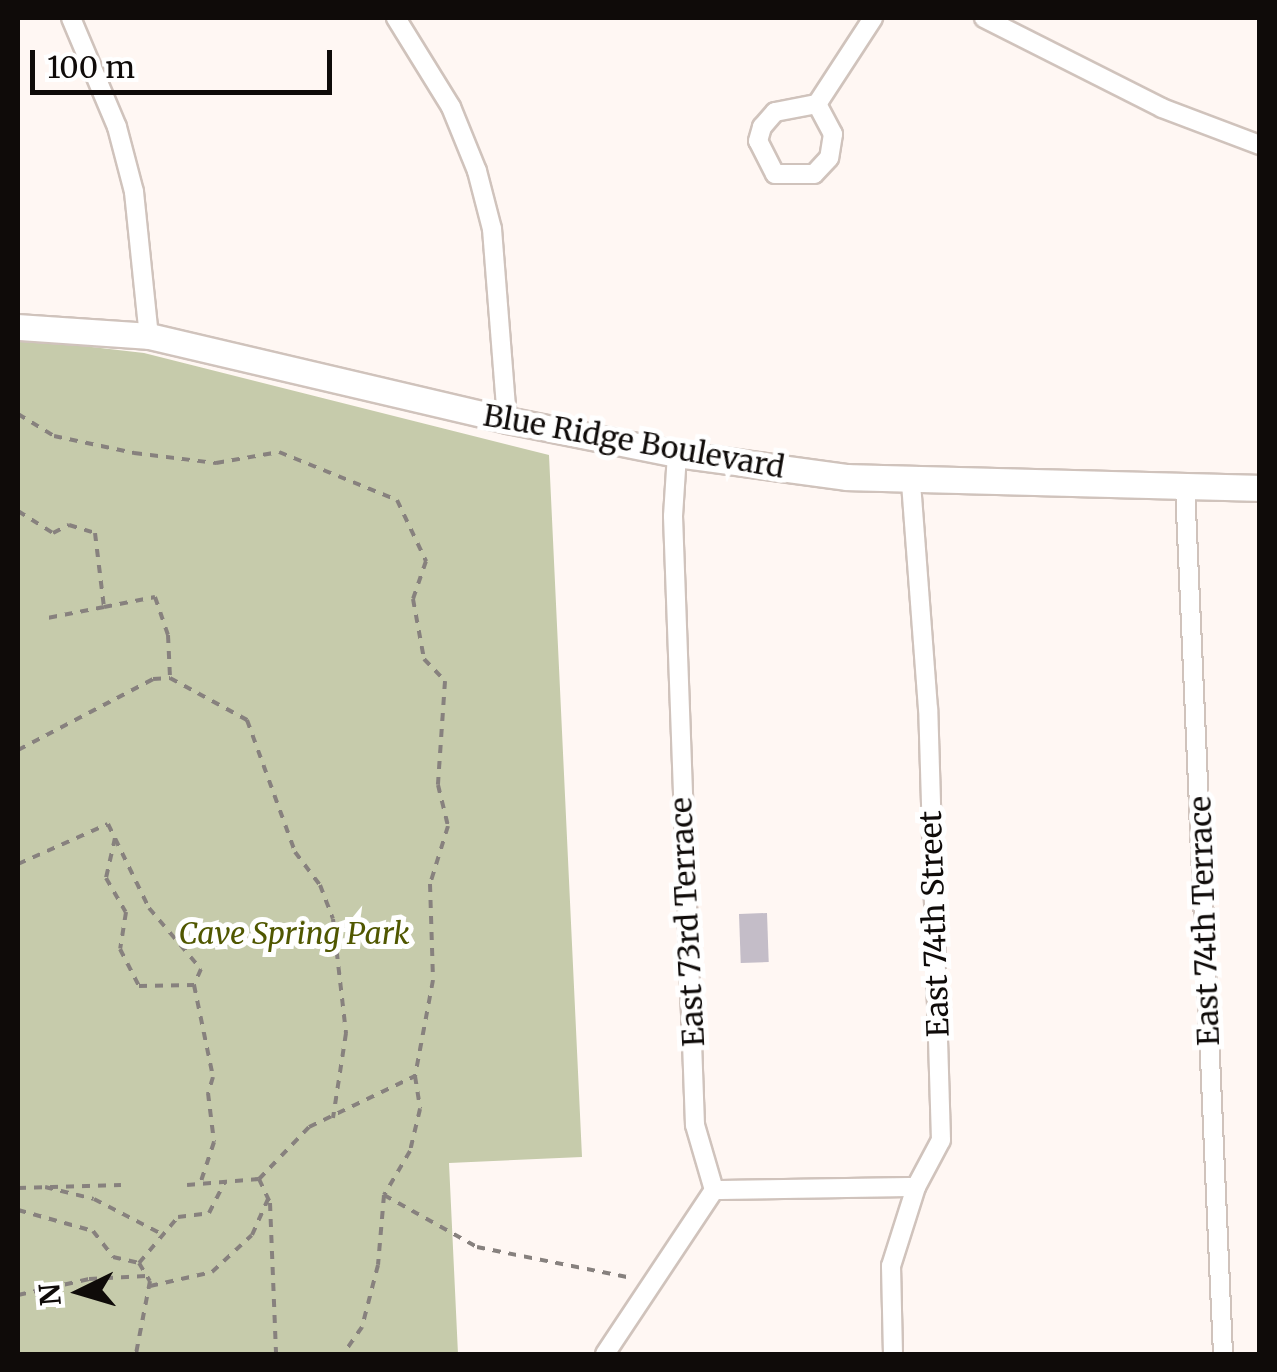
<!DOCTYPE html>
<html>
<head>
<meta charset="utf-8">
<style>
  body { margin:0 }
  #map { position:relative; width:1277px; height:1372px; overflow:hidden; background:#fff7f3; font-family:Merriweather,serif }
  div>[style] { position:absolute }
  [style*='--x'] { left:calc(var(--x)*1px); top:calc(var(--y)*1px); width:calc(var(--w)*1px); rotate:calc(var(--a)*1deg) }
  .green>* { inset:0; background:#c6cbab }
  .building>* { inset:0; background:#c4bdc8; transform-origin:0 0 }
  .path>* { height:4px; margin-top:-2px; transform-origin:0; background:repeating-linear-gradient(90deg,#87817e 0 8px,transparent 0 16px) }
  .roads { filter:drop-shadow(2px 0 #d0c3bc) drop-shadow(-2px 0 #d0c3bc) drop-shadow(0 2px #d0c3bc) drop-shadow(0 -2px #d0c3bc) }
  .minor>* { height:18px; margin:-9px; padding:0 9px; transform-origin:9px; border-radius:9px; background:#fff }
  .secondary>* { height:25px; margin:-12.5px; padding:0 12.5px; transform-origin:12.5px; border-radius:12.5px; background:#fff }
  span { translate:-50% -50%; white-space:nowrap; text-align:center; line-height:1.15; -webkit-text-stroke:10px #fff; paint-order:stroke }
  .street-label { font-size:30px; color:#0f0b09 }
  .park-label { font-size:30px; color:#505700; font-style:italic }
  .frame { position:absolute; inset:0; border:20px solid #0f0b09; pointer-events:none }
  .north { position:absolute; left:30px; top:1242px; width:100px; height:100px; -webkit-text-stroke:8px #fff; paint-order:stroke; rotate:265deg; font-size:28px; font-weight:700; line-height:40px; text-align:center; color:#0f0b09 }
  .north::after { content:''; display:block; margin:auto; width:35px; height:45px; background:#0f0b09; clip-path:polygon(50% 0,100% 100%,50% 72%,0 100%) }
  .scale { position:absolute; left:30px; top:50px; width:302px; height:45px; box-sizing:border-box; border:5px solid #0f0b09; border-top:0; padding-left:12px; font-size:30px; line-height:35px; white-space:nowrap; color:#0f0b09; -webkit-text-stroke:8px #fff; paint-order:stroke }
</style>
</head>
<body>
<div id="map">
  <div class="green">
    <div style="clip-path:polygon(31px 340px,144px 353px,549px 455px,582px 1157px,449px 1163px,458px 1354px,18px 1354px,18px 342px)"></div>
  </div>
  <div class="building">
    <div style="left:767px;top:913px;width:49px;height:28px;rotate:88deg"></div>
  </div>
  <div class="path">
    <div style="--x:18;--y:414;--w:42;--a:31.4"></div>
    <div style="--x:54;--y:436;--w:82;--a:12"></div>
    <div style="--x:134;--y:453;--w:83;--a:7"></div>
    <div style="--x:216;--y:463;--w:64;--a:-9.9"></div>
    <div style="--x:279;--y:452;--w:127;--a:22.1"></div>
    <div style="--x:397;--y:500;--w:68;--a:64.6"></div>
    <div style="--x:426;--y:561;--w:40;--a:108.9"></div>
    <div style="--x:413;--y:599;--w:61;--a:79.6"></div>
    <div style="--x:424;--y:659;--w:30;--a:46"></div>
    <div style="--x:445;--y:681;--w:104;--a:93.9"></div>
    <div style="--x:438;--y:785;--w:42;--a:76.3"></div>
    <div style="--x:448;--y:826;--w:61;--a:107.2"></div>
    <div style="--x:430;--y:884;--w:96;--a:88.2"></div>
    <div style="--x:433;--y:980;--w:98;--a:100.6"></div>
    <div style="--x:415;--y:1076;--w:33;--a:81"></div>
    <div style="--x:420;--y:1109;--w:43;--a:103.4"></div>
    <div style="--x:410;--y:1151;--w:51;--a:120.6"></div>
    <div style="--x:384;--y:1195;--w:70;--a:94.9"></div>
    <div style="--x:378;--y:1265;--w:64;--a:104.5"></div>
    <div style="--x:362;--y:1327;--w:33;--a:125"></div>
    <div style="--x:18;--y:511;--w:41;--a:32.2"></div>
    <div style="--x:53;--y:533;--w:18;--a:-27"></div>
    <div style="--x:69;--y:525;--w:27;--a:17"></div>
    <div style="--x:95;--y:533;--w:75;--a:83.1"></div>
    <div style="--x:104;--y:607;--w:63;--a:169"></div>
    <div style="--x:104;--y:607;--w:52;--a:-11.1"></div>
    <div style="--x:155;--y:597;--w:40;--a:71.1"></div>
    <div style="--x:168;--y:635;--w:42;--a:87.3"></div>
    <div style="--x:18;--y:750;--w:153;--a:-27.7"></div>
    <div style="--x:153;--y:679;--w:17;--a:-3"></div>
    <div style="--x:170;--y:678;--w:88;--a:28.6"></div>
    <div style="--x:247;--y:720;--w:140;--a:70"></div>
    <div style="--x:295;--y:852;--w:41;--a:52.9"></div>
    <div style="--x:320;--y:885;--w:36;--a:69"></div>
    <div style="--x:333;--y:919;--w:115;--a:83.5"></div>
    <div style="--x:346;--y:1033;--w:86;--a:98.7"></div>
    <div style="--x:115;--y:838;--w:41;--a:102.7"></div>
    <div style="--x:106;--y:878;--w:39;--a:60"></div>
    <div style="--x:126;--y:912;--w:37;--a:99"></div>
    <div style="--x:120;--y:949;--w:42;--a:62.8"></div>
    <div style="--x:139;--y:986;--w:55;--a:-1"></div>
    <div style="--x:18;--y:864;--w:98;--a:-24"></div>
    <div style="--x:108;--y:824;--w:93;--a:64"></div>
    <div style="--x:149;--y:908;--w:80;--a:49.6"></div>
    <div style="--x:201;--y:969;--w:17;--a:114"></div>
    <div style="--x:194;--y:985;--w:94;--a:78.3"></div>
    <div style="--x:213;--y:1077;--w:17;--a:107"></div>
    <div style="--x:208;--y:1093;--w:49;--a:83"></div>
    <div style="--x:214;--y:1142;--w:44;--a:108.4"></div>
    <div style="--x:259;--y:1179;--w:26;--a:65"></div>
    <div style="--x:270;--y:1203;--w:151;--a:87.7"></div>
    <div style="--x:187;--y:1185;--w:72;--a:-4.8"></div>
    <div style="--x:259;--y:1179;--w:72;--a:-46.1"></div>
    <div style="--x:309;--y:1127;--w:118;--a:-25.7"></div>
    <div style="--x:45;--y:1187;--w:50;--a:13.8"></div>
    <div style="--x:94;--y:1199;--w:74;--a:27.3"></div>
    <div style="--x:18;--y:1188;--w:103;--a:-1.7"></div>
    <div style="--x:384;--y:1195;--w:107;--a:29.2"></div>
    <div style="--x:477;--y:1247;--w:158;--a:11.3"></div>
    <div style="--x:18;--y:1210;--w:78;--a:15.6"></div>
    <div style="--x:93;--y:1231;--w:33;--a:52"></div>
    <div style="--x:113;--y:1257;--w:27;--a:13"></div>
    <div style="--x:139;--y:1263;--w:21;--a:59"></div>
    <div style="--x:150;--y:1281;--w:74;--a:100.9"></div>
    <div style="--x:139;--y:1263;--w:60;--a:-49.7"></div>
    <div style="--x:178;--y:1217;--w:31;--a:-7"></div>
    <div style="--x:209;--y:1213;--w:35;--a:-63"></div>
    <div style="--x:150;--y:1286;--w:64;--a:-12.7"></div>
    <div style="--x:212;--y:1272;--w:54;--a:-42.8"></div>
    <div style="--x:252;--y:1235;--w:39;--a:-66"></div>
    <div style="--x:18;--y:1295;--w:73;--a:-12.7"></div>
    <div style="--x:89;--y:1279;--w:57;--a:-3"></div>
  </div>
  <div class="roads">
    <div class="minor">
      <div style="--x:71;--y:18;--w:118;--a:67.1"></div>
      <div style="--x:117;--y:127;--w:67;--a:75.3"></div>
      <div style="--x:134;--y:192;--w:145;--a:84.1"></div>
      <div style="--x:396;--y:18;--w:105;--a:58.3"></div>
      <div style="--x:451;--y:107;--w:69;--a:67.9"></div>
      <div style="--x:477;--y:171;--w:60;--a:75.5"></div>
      <div style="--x:492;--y:229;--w:192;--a:85.5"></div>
      <div style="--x:984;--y:18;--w:199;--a:26.8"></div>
      <div style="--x:1162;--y:108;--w:105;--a:20.7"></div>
      <div style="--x:817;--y:104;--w:34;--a:62"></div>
      <div style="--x:833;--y:134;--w:24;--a:99"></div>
      <div style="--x:829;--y:158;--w:22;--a:133"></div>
      <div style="--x:814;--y:174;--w:39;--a:180"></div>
      <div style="--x:775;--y:174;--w:37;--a:-117"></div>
      <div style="--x:758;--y:141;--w:15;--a:-74"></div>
      <div style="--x:762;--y:127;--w:20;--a:-49"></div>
      <div style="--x:775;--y:112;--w:43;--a:-10.8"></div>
      <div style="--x:817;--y:104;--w:103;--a:-56.9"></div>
      <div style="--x:1185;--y:487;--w:868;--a:87.49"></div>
      <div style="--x:714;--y:1190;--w:202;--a:-0.9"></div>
      <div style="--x:605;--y:1354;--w:197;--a:-56.4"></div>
      <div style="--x:714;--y:1190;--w:68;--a:-106.3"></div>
      <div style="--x:695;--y:1125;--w:609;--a:-92.07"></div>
      <div style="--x:673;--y:516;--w:62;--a:-86.3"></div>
      <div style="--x:893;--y:1354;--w:88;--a:-91.3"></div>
      <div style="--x:891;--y:1266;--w:83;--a:-72.4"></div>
      <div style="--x:916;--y:1187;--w:53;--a:-62"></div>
      <div style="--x:941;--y:1140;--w:431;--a:-91.7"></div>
      <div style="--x:928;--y:709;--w:226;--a:-94.3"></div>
    </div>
    <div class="secondary">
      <div style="--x:18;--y:327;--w:131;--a:3.9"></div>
      <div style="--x:149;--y:336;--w:368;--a:13.2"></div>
      <div style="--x:507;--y:420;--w:173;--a:11.3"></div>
      <div style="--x:677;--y:454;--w:172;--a:7.7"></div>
      <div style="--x:847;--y:477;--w:413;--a:1.5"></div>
    </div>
  </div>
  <div class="street-label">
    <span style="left:634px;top:441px;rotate:10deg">Blue Ridge Boulevard</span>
    <span style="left:1204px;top:921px;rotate:-92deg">East 74th Terrace</span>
    <span style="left:687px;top:922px;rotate:-93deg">East 73rd Terrace</span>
    <span style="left:934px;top:924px;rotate:-92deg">East 74th Street</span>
  </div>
  <div class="park-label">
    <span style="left:294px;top:933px">Cave Spring Park</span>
  </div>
  <div class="frame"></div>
  <div class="north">N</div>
  <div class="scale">100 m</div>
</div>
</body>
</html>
